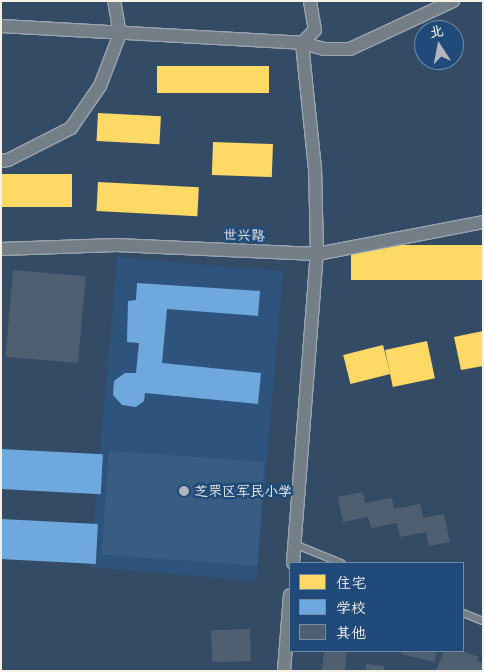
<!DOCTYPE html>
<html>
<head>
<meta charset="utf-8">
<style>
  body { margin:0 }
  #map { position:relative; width:484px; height:672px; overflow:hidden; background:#344b65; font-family:Mali,"LXGW WenKai TC",sans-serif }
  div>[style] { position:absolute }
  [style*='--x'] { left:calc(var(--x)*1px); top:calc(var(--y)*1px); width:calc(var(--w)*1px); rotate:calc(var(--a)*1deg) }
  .built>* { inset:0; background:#2e547d; transform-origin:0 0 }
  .green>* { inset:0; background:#395c83; transform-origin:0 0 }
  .homes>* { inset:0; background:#ffd966; transform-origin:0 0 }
  .schools>* { inset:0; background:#6fa8dc; transform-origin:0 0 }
  .building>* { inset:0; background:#4e5f72; transform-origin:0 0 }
  .roads { filter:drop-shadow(1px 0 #9ba5af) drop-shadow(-1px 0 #9ba5af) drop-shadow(0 1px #9ba5af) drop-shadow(0 -1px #9ba5af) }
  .service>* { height:6px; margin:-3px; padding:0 3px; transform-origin:3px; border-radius:3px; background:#737e87 }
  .minor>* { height:12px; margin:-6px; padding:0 6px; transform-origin:6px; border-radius:6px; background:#737e87 }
  .dots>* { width:14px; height:14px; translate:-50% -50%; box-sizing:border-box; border:2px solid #1f4a7a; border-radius:50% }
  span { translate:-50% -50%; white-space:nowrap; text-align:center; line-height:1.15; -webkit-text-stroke:5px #1f4a7a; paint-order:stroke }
  .street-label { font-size:14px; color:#f4f1e8 }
  .poi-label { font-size:14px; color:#f4f1e8 }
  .left { translate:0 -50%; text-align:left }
  .frame { position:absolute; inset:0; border:2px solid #f4f1e8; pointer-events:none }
  .legend { position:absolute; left:289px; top:562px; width:175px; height:90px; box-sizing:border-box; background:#1f4a7a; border:1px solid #748da6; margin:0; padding:6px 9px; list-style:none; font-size:15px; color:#f4f1e8 }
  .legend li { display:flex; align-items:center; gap:10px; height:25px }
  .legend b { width:25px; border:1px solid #748da6 }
  .north { position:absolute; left:414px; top:20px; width:50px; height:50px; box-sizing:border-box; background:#1f4a7a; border:1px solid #748da6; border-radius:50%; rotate:349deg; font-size:14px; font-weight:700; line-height:20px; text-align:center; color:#f4f1e8 }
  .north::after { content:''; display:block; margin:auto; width:18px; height:22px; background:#b1b7ba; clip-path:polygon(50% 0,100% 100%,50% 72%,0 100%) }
</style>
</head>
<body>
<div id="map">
  <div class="built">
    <div style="left:117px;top:257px;width:167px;height:311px;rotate:5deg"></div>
  </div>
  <div class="green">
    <div style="left:109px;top:451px;width:156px;height:104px;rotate:4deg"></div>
  </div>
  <div class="homes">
    <div style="left:269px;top:66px;width:27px;height:112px;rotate:90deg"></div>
    <div style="left:98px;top:113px;width:63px;height:28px;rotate:3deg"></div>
    <div style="left:213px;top:142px;width:60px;height:33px;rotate:2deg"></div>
    <div style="left:72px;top:174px;width:33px;height:71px;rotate:90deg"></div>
    <div style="left:98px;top:182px;width:101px;height:29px;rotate:3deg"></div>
    <div style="left:483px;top:245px;width:35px;height:132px;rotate:90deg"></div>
    <div style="clip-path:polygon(483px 331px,483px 366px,461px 370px,454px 337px)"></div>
    <div style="left:427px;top:341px;width:38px;height:43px;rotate:78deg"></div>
    <div style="left:383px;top:345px;width:30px;height:41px;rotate:76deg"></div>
  </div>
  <div class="schools">
    <div style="clip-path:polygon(137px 283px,260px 291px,258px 316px,167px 309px,162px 363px,261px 373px,258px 404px,145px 393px,144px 401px,136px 407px,122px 405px,113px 395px,114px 381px,125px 373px,136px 373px,139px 343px,127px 342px,128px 301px,136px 300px)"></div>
    <div style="left:1px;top:449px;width:102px;height:40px;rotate:3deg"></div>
    <div style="left:1px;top:519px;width:97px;height:40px;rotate:3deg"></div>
  </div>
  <div class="building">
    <div style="left:13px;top:270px;width:73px;height:87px;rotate:5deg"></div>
    <div style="clip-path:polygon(363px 492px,365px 503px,392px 498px,394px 509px,420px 504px,423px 518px,444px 514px,450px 542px,429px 546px,426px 532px,400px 537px,397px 523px,371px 528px,368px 517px,343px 522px,338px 497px)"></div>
    <div style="left:250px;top:629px;width:32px;height:39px;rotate:88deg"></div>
    <div style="clip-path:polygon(324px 651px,347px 651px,345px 671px,322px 671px)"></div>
    <div style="clip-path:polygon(402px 651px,437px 651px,434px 662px,401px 654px)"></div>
    <div style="clip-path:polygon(444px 651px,462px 651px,479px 657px,477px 661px,483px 663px,483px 671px,436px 671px)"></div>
    <div style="clip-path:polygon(366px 664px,384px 666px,384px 671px,366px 671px)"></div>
  </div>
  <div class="roads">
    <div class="service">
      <div style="--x:294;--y:544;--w:51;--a:22"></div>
      <div style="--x:463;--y:613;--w:22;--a:22"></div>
    </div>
    <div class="minor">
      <div style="--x:1;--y:26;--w:301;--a:3.2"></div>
      <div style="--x:302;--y:43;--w:23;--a:15"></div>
      <div style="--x:324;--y:49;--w:26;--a:0"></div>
      <div style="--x:350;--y:49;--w:114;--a:-25"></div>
      <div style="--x:1;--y:161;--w:7;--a:-8"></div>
      <div style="--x:8;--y:160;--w:71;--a:-26.9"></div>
      <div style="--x:71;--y:128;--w:51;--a:-55.4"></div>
      <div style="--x:100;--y:86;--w:56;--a:-69"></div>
      <div style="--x:120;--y:34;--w:34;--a:-100"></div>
      <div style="--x:1;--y:249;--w:115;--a:-2"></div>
      <div style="--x:116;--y:245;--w:201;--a:2.6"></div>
      <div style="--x:317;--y:254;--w:169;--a:-10.9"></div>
      <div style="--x:293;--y:563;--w:310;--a:-85.6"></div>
      <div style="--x:317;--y:254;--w:85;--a:-91.3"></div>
      <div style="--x:315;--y:169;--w:127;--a:-95.9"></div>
      <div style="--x:302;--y:43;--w:18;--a:-45"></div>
      <div style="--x:315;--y:30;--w:29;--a:-100"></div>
      <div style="--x:284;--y:671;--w:76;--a:-85.5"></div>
    </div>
  </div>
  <div class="dots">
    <div style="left:184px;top:491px;background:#b1b7ba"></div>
  </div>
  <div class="street-label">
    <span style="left:244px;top:235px;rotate:2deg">世兴路</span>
  </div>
  <div class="poi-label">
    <span class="left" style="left:194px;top:491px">芝罘区军民小学</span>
  </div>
  <div class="frame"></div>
  <ul class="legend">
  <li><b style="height:14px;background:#ffd966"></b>住宅</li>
  <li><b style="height:14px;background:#6fa8dc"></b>学校</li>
  <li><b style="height:14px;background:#4e5f72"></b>其他</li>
  </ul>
  <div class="north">北</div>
</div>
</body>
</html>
